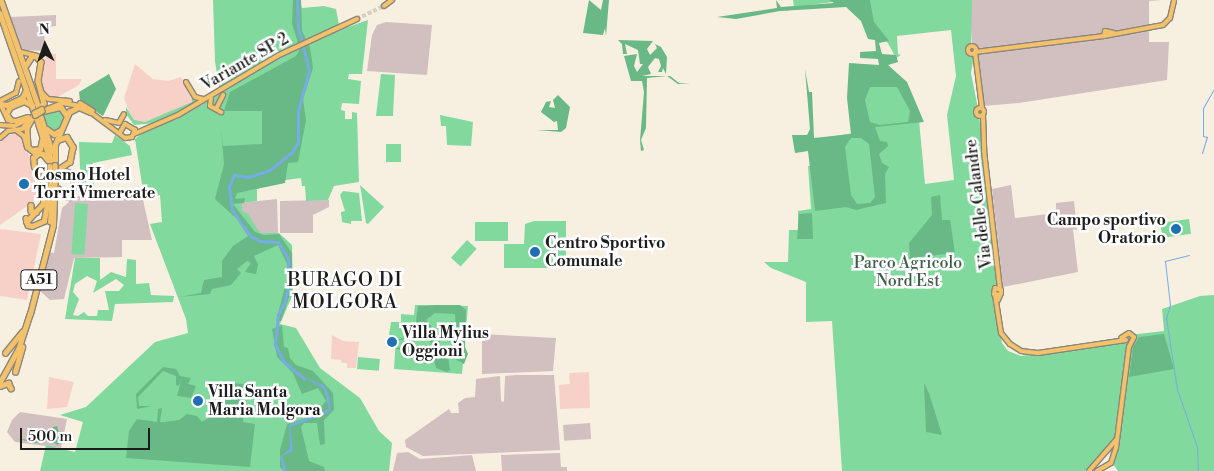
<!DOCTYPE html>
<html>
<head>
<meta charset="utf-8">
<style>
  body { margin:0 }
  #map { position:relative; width:1214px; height:471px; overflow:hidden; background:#f7efe0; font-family:"Libre Bodoni",serif }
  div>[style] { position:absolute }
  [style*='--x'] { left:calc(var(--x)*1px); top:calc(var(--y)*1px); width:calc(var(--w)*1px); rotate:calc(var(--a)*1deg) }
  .built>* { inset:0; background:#f7d1c8 }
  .industrial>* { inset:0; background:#d2bfc0; transform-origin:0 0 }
  .green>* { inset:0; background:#81d99e; transform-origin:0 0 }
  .forest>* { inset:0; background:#68b985 }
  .water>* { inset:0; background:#78ace5 }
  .stream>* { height:1px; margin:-0.5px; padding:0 0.5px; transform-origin:0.5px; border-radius:0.5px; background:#78ace5 }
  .river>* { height:3px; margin:-1.5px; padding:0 1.5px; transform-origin:1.5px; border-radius:1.5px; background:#78ace5 }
  .major-tunnel>* { height:4px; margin-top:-2px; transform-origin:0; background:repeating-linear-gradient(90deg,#d6cfc3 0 4px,transparent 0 6px) }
  .highway-tunnel>* { height:4.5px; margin-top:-2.25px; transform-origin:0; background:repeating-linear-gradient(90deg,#d6cfc3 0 4.5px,transparent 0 6.5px) }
  .roads { filter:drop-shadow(1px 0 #8a867e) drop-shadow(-1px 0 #8a867e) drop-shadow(0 1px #8a867e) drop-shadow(0 -1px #8a867e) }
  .major>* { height:4px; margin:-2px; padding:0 2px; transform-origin:2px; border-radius:2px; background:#f3c26a }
  .major>.ring { margin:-2px; padding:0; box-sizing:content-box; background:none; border:4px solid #f3c26a; border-radius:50% }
  .highway>* { height:4.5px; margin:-2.25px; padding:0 2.25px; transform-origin:2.25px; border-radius:2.25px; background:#f3c26a }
  .bridges { filter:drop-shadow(1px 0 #8a867e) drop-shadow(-1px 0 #8a867e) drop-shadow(0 1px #8a867e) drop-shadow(0 -1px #8a867e) }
  .major-bridge>* { height:4px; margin:-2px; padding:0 2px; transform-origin:2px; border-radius:2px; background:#f3c26a }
  .highway-bridge>* { height:4.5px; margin:-2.25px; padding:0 2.25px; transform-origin:2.25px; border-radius:2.25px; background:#f3c26a }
  .dots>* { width:14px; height:14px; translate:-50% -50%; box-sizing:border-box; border:2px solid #fff; border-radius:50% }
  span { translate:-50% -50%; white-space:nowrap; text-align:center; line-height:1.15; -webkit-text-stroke:5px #fff; paint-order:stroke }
  .shield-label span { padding:1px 4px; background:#fff; border:1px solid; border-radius:4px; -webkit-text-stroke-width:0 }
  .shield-label { font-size:15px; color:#1c1c1c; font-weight:700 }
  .street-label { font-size:16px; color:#1c1c1c }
  .poi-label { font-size:16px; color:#1c1c1c; font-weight:700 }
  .left { translate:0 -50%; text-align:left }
  .right { translate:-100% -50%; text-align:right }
  .park-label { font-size:16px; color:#3f5e4a }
  .quarter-label { font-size:19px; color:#1c1c1c; letter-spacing:1px }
  .north { position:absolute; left:20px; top:20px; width:50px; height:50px; -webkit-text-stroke:4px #fff; paint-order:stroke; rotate:357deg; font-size:14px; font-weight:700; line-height:20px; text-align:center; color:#1c1c1c }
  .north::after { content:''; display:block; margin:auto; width:18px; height:22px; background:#1c1c1c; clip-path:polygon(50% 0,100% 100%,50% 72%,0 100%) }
  .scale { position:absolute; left:20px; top:428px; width:130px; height:22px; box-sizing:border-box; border:2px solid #1c1c1c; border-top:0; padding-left:6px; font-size:15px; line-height:18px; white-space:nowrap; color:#1c1c1c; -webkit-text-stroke:4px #fff; paint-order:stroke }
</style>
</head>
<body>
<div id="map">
  <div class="built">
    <div style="clip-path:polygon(46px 52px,56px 54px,56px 79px,82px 79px,79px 85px,58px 97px,46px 96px,40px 83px)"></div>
    <div style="clip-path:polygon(135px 64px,153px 79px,168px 81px,181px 77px,193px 102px,151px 121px,139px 123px,132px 120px,124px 98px)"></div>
    <div style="clip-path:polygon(15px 132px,21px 134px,30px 158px,37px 194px,33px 202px,0 225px,0 139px)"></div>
    <div style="clip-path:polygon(0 229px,41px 234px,27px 300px,0 296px)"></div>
    <div style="clip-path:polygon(332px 335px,343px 341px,359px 342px,356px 368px,347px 368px,347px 363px,342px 363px,341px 360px,331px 359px)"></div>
    <div style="clip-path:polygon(589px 372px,590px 408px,560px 409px,559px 385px,570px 384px,569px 373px)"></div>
    <div style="clip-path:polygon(49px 377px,74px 382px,67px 407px,47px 409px)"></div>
  </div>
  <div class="industrial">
    <div style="clip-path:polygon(969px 0,1162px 0,1149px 1px,1149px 42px,1169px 42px,1167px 80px,1019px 103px,984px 106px,972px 44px)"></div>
    <div style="clip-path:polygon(56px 15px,56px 26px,44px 27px,45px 51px,22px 50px,10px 17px)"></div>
    <div style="clip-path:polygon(386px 22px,432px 25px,427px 75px,367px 71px,372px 35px,377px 25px)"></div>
    <div style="clip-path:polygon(1011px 185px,1015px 218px,1056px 213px,1056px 203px,1074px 201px,1077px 230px,1073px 229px,1078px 272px,1003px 287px,992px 189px)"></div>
    <div style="clip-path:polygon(141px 191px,152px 240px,122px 240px,122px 257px,74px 258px,64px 299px,50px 300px,40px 291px,48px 252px,54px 253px,62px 208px,76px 196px,112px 196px)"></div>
    <div style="clip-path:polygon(277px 199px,278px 235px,264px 235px,255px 232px,232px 204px)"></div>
    <div style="clip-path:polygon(329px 200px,329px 207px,313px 215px,313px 233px,280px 233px,280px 201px)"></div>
    <div style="clip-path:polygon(482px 334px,556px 338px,553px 371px,482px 374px)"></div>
    <div style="clip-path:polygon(516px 375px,554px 375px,560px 450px,423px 456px,406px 447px,405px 440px,449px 409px,451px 413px,459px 413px,458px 403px,465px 398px,475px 397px,476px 379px,500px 376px,501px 401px,504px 402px,505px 376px)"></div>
    <div style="clip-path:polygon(20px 412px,67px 419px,61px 448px,15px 442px,7px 432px,12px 420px)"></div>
    <div style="left:590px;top:423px;width:16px;height:27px;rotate:86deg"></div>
    <div style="clip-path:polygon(408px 452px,420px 459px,472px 455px,476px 471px,393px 471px,397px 453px)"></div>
    <div style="clip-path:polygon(560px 453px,561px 467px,567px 467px,567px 471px,502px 471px,501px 455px)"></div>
  </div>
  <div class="green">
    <div style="clip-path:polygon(213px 0,300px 0,302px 8px,324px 6px,336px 9px,340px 30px,368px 20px,362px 74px,349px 74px,348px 79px,361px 81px,359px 104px,342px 103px,341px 110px,345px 111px,345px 119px,352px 119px,352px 112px,357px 113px,359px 182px,334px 186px,328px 200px,306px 201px,305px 186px,302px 186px,301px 178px,278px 181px,257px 189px,257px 201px,242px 203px,242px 211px,248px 214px,260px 233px,279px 233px,292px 245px,293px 294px,280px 324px,296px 328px,320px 368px,360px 398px,379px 431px,392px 443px,389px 471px,40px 471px,46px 445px,75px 452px,83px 422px,60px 415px,86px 407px,155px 342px,188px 333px,186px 319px,150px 224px,162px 222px,160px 195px,144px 197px,135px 139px,146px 130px,177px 119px,220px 94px,215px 61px)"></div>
    <div style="clip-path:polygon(793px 0,972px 0,971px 47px,975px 50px,971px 73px,978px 109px,983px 111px,979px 115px,1000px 292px,997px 314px,1002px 343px,1008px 351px,1021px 356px,1084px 346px,1127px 338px,1129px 335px,1164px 331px,1162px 309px,1200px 296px,1214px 295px,1214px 471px,1118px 471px,1113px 464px,1118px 444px,1113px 455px,1110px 452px,1115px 443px,1087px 471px,842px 471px,832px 321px,806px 322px,806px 282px,771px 268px,764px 262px,788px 262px,789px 230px,798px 230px,798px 211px,811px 209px,808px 166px,831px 165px,828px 137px,854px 133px,868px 85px,899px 86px,919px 120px,925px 184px,954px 180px,947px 115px,956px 76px,951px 30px,897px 36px,898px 54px,901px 55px,896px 58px,884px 36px,841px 1px,794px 7px)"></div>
    <div style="clip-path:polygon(381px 74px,395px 75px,393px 116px,376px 116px)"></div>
    <div style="clip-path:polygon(191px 93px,200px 100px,156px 123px,134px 125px,126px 114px,126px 107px,134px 120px,145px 122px,192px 102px)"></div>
    <div style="clip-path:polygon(52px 109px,64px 109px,64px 126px,55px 133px,48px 127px,43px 114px)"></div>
    <div style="clip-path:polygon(440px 115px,473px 122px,471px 146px,447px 145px,446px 126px,441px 126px)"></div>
    <div style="clip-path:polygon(115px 135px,130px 146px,132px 155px,93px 163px,91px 168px,96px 194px,81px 193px,79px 142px,112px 143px)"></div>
    <div style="left:386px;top:144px;width:15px;height:18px"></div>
    <div style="clip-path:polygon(360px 185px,384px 207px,368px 224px,366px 223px)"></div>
    <div style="clip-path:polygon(343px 191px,359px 193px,362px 221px,351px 221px,351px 224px,342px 222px,341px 212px,345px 211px,340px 195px)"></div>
    <div style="left:75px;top:203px;width:13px;height:51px;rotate:4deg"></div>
    <div style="left:1189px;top:219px;width:15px;height:29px;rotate:82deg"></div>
    <div style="clip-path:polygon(534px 221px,566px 221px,566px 268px,504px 268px,504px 244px,524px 244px,525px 224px)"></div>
    <div style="left:475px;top:222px;width:33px;height:19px"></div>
    <div style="left:467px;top:240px;width:13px;height:24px;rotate:42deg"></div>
    <div style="clip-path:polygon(evenodd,75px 258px,100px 258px,100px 280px,111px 272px,126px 277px,127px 259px,136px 260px,136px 284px,149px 283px,151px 295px,174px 296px,173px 302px,115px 304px,112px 321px,65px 319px,75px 258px,87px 276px,97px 281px,93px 293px,116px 279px,124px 285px,119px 291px,105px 291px,109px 310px,98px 310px,97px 316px,88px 316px,84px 312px,78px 316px,73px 315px,79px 299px,73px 292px,75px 284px,87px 276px)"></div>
    <div style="clip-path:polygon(415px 305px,468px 306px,462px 374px,394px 369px,396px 337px,389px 335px,391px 322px,401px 322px,401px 314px,414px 315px)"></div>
    <div style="left:358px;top:357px;width:22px;height:12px;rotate:5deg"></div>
  </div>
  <div class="forest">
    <div style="clip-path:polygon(293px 0,301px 0,302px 31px,310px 47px,313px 68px,303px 99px,306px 120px,298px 162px,288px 163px,285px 183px,237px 193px,235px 199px,245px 198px,244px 203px,233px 204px,255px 232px,264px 235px,279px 234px,292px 253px,292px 289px,281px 321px,276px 321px,287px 279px,287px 264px,278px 245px,254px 256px,258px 264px,256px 274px,245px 272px,251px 263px,247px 261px,237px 269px,241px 273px,231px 285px,212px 289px,210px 294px,179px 297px,201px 293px,204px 280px,222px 277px,222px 261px,233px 246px,248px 236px,237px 219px,215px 199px,224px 164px,221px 128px,223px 146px,262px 144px,262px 111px,224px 111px,230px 92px,296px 56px,300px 49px,292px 24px)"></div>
    <div style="clip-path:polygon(589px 0,601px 10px,603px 0,609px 0,606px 36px,605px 28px,603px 35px,583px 33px)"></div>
    <div style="clip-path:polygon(evenodd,776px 0,781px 7px,834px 3px,829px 0,870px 0,874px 22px,889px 41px,879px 43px,882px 54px,896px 55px,898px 62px,888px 65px,907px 82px,924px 122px,875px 127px,880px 141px,887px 142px,888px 146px,879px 154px,882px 163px,889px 167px,885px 174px,886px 203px,856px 210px,846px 207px,815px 211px,808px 151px,795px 153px,792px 135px,807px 135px,810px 129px,805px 69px,809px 92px,812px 92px,814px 138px,851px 134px,847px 98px,849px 63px,879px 65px,878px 59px,860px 58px,860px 52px,876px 51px,875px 40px,868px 39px,861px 21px,846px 7px,780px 11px,736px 19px,717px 17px,777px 8px,776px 0,870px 87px,897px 87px,910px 111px,908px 122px,879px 125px,870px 122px,865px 100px,870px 87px,776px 0,851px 138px,861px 138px,869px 144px,875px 197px,870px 203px,857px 204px,851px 195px,845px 147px,851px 138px)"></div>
    <div style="clip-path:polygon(618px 40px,653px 41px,647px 49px,650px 55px,657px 48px,655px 44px,661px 47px,667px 57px,666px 74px,663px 68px,662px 72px,658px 72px,661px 66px,659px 59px,655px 58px,648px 67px,651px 74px,642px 76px,670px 76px,679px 83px,690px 83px,678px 84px,667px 76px,647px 78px,646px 128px,641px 140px,644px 150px,641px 151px,640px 140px,644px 92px,642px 81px,631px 81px,624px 56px,637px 54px,634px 66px,637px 72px,643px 64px,640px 64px,638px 50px,625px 44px,627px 54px,623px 54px,622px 44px)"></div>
    <div style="clip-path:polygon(109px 74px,116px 89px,103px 116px,80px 101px,79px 92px)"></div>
    <div style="clip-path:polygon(558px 95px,570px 107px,566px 128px,561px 132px,537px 130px,558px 130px,557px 121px,554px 122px,541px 112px,546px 102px,551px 101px,549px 107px,555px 108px,553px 100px)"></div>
    <div style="clip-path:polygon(940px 195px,942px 220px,950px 220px,955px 253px,919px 257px,918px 261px,910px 261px,909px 243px,932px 215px,931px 197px)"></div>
    <div style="clip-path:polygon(812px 213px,813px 239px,797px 239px,799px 214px)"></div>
    <div style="clip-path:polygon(436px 305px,460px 305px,466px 310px,465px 347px,468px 354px,464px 364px,453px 358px,460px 345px,456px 335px,455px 314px,435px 313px,426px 320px,435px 331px,443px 333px,436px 353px,448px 357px,450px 370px,447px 372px,436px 368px,434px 360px,424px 364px,424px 359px,395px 348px,409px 346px,416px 352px,425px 350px,431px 355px,432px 344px,427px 339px,396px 340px,414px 335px,418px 306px)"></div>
    <div style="clip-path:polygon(282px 325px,284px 347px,288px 348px,290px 358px,296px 365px,313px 371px,333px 393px,334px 410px,324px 420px,325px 444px,320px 445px,317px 423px,304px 423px,301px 427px,309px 461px,324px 467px,325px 471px,284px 471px,280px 467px,280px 450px,287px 424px,313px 416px,326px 401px,318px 388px,302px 394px,293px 373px,277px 357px,272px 329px)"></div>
    <div style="clip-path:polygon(1164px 334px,1174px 369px,1129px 377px,1133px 347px,1139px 337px)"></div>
    <div style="clip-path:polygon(163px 367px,176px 369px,180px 376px,191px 378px,188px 384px,196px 386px,191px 398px,177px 396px,182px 377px,179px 386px,176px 385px,176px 376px,163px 371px,138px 397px,139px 406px,152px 406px,137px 409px,136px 394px)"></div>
    <div style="clip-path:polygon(204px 383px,223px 389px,228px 383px,246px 384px,243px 422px,255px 424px,250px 467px,126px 458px,129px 431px,137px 419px,157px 422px,158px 409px,162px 408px,160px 422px,165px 422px,179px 420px,187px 414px,197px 416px,202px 422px,218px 412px,225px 393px)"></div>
    <div style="clip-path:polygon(924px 383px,929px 393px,942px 435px,926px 432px)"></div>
    <div style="clip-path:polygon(57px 426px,61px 441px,58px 445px,50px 441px,35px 443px,18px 439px,42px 440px,43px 437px,51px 437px,53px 427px)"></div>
  </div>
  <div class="water">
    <div style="clip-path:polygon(302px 376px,325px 386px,330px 399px,331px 409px,328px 413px,290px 427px,293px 451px,282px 456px,287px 471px,284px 471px,280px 457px,290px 449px,289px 425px,329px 409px,324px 389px)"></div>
  </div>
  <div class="stream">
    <div style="--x:1202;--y:153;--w:17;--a:-73"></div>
    <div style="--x:1207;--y:137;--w:4;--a:-166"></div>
    <div style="--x:1203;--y:136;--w:28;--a:-90"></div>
    <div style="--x:1203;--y:108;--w:22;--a:-60"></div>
    <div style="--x:1189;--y:255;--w:25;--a:166"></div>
    <div style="--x:1165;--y:261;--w:44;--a:83.5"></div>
    <div style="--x:1170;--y:305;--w:14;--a:107"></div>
    <div style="--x:1166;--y:318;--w:72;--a:81.2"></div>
    <div style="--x:1177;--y:389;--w:61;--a:71"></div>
    <div style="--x:1197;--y:447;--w:24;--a:88"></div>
  </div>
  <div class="river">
    <div style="--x:297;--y:0;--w:27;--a:88"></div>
    <div style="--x:298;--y:27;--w:44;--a:75.7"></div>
    <div style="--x:309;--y:70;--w:42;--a:105"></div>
    <div style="--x:298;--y:111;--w:31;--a:90"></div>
    <div style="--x:298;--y:142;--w:12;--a:121"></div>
    <div style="--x:292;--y:152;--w:28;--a:141"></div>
    <div style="--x:270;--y:170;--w:22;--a:162"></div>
    <div style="--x:249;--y:177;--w:15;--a:-172"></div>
    <div style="--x:234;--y:175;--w:12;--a:114"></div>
    <div style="--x:229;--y:186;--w:24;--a:83"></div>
    <div style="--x:232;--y:210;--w:32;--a:55"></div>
    <div style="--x:250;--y:236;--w:11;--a:27"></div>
    <div style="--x:260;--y:241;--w:18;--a:3"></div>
    <div style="--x:278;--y:242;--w:19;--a:58"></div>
    <div style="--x:288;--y:258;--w:24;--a:88"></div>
    <div style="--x:289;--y:282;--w:19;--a:102"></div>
    <div style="--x:285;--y:301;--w:16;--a:117"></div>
    <div style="--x:278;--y:315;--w:30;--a:96"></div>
    <div style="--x:275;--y:345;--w:19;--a:62"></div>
    <div style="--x:284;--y:362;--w:26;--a:40"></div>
  </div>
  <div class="major-tunnel">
    <div style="--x:357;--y:19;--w:30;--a:-26"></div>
  </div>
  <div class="highway-tunnel">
    <div style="--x:36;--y:110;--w:9;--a:69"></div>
  </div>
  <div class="roads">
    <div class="major">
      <div style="--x:384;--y:6;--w:10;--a:-37"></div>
      <div style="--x:1104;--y:36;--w:60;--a:-10.6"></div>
      <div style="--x:1163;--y:25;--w:10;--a:-45"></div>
      <div style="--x:1170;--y:18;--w:18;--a:-77"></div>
      <div style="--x:1104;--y:36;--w:5;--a:-79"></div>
      <div style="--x:1105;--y:31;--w:9;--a:13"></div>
      <div class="ring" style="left:968px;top:46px;width:4px;height:4px"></div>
      <div style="--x:21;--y:52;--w:17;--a:13"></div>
      <div style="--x:975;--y:52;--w:130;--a:-7.1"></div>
      <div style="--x:975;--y:52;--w:56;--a:82.9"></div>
      <div style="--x:186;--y:82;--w:17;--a:59"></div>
      <div style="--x:195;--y:97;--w:8;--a:14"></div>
      <div style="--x:42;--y:93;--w:8;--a:45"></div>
      <div style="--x:48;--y:99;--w:22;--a:5"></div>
      <div style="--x:211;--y:98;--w:8;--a:97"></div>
      <div style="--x:210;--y:106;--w:13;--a:29"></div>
      <div style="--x:0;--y:101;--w:18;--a:-27"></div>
      <div style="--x:16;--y:93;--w:12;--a:-76"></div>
      <div style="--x:0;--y:103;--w:19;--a:65"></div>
      <div style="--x:8;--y:120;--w:8;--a:7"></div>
      <div style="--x:16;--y:121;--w:13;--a:-18"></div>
      <div style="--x:80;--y:103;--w:15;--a:32"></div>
      <div class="ring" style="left:976px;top:108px;width:4px;height:4px"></div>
      <div style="--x:47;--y:109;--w:16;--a:-22"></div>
      <div style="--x:62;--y:103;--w:19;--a:9"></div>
      <div style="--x:216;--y:109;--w:16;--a:-63"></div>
      <div style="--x:89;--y:111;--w:45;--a:36.9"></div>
      <div style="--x:125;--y:138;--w:7;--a:-8"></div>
      <div style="--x:132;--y:137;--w:8;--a:-67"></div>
      <div style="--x:135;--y:130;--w:12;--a:-149"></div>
      <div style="--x:125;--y:124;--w:9;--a:122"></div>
      <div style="--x:983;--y:115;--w:36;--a:88"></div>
      <div style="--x:984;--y:151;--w:139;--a:83.4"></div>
      <div style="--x:105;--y:120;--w:14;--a:12"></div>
      <div style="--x:119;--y:123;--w:10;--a:-61"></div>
      <div style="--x:0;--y:125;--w:14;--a:4"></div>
      <div style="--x:14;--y:126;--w:17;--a:-25"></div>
      <div style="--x:17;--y:131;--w:9;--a:36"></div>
      <div style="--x:24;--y:136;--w:11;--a:75"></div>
      <div style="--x:134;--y:134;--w:48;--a:-23.4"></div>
      <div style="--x:178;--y:115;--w:117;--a:-30.7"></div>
      <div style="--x:279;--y:55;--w:86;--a:-24.8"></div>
      <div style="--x:0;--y:138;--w:11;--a:-41"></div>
      <div style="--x:8;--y:131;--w:14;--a:-8"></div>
      <div style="--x:22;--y:129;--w:13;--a:-51"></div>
      <div style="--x:995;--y:295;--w:38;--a:81"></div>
      <div style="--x:1001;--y:333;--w:14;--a:51"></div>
      <div style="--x:1010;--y:344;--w:13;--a:32"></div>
      <div style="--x:1021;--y:351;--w:17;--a:7"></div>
      <div style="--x:1038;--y:353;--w:89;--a:-8.4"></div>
      <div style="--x:998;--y:300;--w:8;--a:-67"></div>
      <div style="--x:1001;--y:293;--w:3;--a:-90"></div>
      <div style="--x:1001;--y:290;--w:6;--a:-162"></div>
      <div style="--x:995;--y:288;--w:6;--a:99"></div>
      <div style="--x:994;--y:294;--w:6;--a:9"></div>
      <div style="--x:1089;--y:471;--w:41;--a:-48.9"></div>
      <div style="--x:1097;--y:471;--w:16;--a:-30"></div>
      <div style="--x:1111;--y:463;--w:16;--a:-72"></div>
      <div style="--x:1116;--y:448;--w:102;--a:-82.7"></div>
      <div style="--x:1129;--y:347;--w:11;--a:-63"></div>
      <div style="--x:1134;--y:337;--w:6;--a:-141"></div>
      <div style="--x:1129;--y:333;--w:9;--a:148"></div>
    </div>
    <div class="highway">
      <div style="--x:1;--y:0;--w:114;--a:70.6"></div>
      <div style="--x:0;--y:13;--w:104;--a:70.9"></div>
      <div style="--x:26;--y:65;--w:9;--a:-58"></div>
      <div style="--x:31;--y:57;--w:6;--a:0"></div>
      <div style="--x:37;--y:57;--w:6;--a:51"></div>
      <div style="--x:41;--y:62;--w:19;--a:99"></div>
      <div style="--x:38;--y:81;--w:23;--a:75"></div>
      <div style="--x:44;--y:103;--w:10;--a:127"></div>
      <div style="--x:1;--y:104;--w:6;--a:9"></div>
      <div style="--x:7;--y:105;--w:17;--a:-25"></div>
      <div style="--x:22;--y:98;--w:9;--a:-63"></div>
      <div style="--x:43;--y:111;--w:18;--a:-13"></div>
      <div style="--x:61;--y:107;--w:11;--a:56"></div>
      <div style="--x:33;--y:117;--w:13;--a:119"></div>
      <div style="--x:27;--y:128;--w:19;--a:87"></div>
      <div style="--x:28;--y:147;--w:5;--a:37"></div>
      <div style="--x:32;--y:150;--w:8;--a:-7"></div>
      <div style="--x:40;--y:149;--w:13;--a:-77"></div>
      <div style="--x:41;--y:117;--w:36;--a:72"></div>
      <div style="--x:37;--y:119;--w:36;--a:72"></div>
      <div style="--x:11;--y:121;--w:9;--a:-126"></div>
      <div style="--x:6;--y:114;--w:8;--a:-60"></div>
      <div style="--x:10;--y:107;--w:15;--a:-23"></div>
      <div style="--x:24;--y:101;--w:9;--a:27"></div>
      <div style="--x:47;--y:129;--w:9;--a:36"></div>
      <div style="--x:54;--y:134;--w:8;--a:-30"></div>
      <div style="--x:57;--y:140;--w:10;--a:-17"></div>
      <div style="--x:67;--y:137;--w:12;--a:59"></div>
      <div style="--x:73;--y:147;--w:15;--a:101"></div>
      <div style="--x:70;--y:162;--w:11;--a:146"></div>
      <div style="--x:49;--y:150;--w:15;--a:79"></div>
      <div style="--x:34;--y:152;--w:9;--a:13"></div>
      <div style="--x:43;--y:154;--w:9;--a:49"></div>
      <div style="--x:55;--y:165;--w:20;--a:-90"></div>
      <div style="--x:55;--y:145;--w:36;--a:-67"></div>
      <div style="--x:69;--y:112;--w:11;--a:-27"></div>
      <div style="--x:79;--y:107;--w:12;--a:24"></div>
      <div style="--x:34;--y:167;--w:9;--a:-96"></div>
      <div style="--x:33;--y:158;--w:8;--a:-40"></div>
      <div style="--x:57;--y:169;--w:11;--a:15"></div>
      <div style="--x:68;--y:172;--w:13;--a:58"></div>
      <div style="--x:75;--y:183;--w:15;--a:110"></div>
      <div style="--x:70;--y:197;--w:10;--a:-174"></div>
      <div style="--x:60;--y:196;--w:7;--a:-106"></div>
      <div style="--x:31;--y:205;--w:6;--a:90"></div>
      <div style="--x:31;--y:211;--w:5;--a:11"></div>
      <div style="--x:26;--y:218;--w:7;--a:74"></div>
      <div style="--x:28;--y:225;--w:4;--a:14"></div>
      <div style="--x:32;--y:226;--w:13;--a:-23"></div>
      <div style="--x:44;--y:221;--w:41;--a:-80.1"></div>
      <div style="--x:26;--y:222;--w:25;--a:-47"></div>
      <div style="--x:43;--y:204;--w:28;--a:-90"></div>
      <div style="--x:43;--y:176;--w:9;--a:-49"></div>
      <div style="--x:50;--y:222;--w:32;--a:-86"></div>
      <div style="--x:5;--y:353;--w:27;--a:-51"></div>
      <div style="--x:15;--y:372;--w:26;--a:-74"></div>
      <div style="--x:0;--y:382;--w:37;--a:-61"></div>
      <div style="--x:18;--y:350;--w:38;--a:-72"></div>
      <div style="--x:30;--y:314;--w:92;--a:-75.5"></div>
      <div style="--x:53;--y:225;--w:55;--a:-87.9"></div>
      <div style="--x:0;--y:386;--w:9;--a:-21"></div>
      <div style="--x:8;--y:383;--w:6;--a:59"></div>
    </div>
  </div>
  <div class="bridges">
    <div class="major-bridge">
      <div style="--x:34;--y:113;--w:9;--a:-27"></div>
      <div style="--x:35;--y:116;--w:9;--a:-32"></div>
    </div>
    <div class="highway-bridge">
      <div style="--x:55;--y:165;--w:5;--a:90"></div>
      <div style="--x:50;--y:166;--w:5;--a:90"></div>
    </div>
  </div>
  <div class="dots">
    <div style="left:24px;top:184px;background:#1f6fb2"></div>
    <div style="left:1176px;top:229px;background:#1f6fb2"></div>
    <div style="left:535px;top:252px;background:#1f6fb2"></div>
    <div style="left:392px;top:342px;background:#1f6fb2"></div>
    <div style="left:198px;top:401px;background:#1f6fb2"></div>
  </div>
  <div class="shield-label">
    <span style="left:39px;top:280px">A51</span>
  </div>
  <div class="street-label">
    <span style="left:245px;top:62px;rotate:-30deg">Variante SP 2</span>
    <span style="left:979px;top:204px;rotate:-97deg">Via delle Calandre</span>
  </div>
  <div class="poi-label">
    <span class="left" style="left:34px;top:184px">Cosmo Hotel<br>Torri Vimercate</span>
    <span class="right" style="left:1166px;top:229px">Campo sportivo<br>Oratorio</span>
    <span class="left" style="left:545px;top:252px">Centro Sportivo<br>Comunale</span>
    <span class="left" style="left:402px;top:342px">Villa Mylius<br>Oggioni</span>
    <span class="left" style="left:208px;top:401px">Villa Santa<br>Maria Molgora</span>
  </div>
  <div class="park-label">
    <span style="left:908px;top:272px">Parco Agricolo<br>Nord Est</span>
  </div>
  <div class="quarter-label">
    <span style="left:345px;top:292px">BURAGO DI<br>MOLGORA</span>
  </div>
  <div class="north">N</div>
  <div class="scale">500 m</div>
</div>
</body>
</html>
